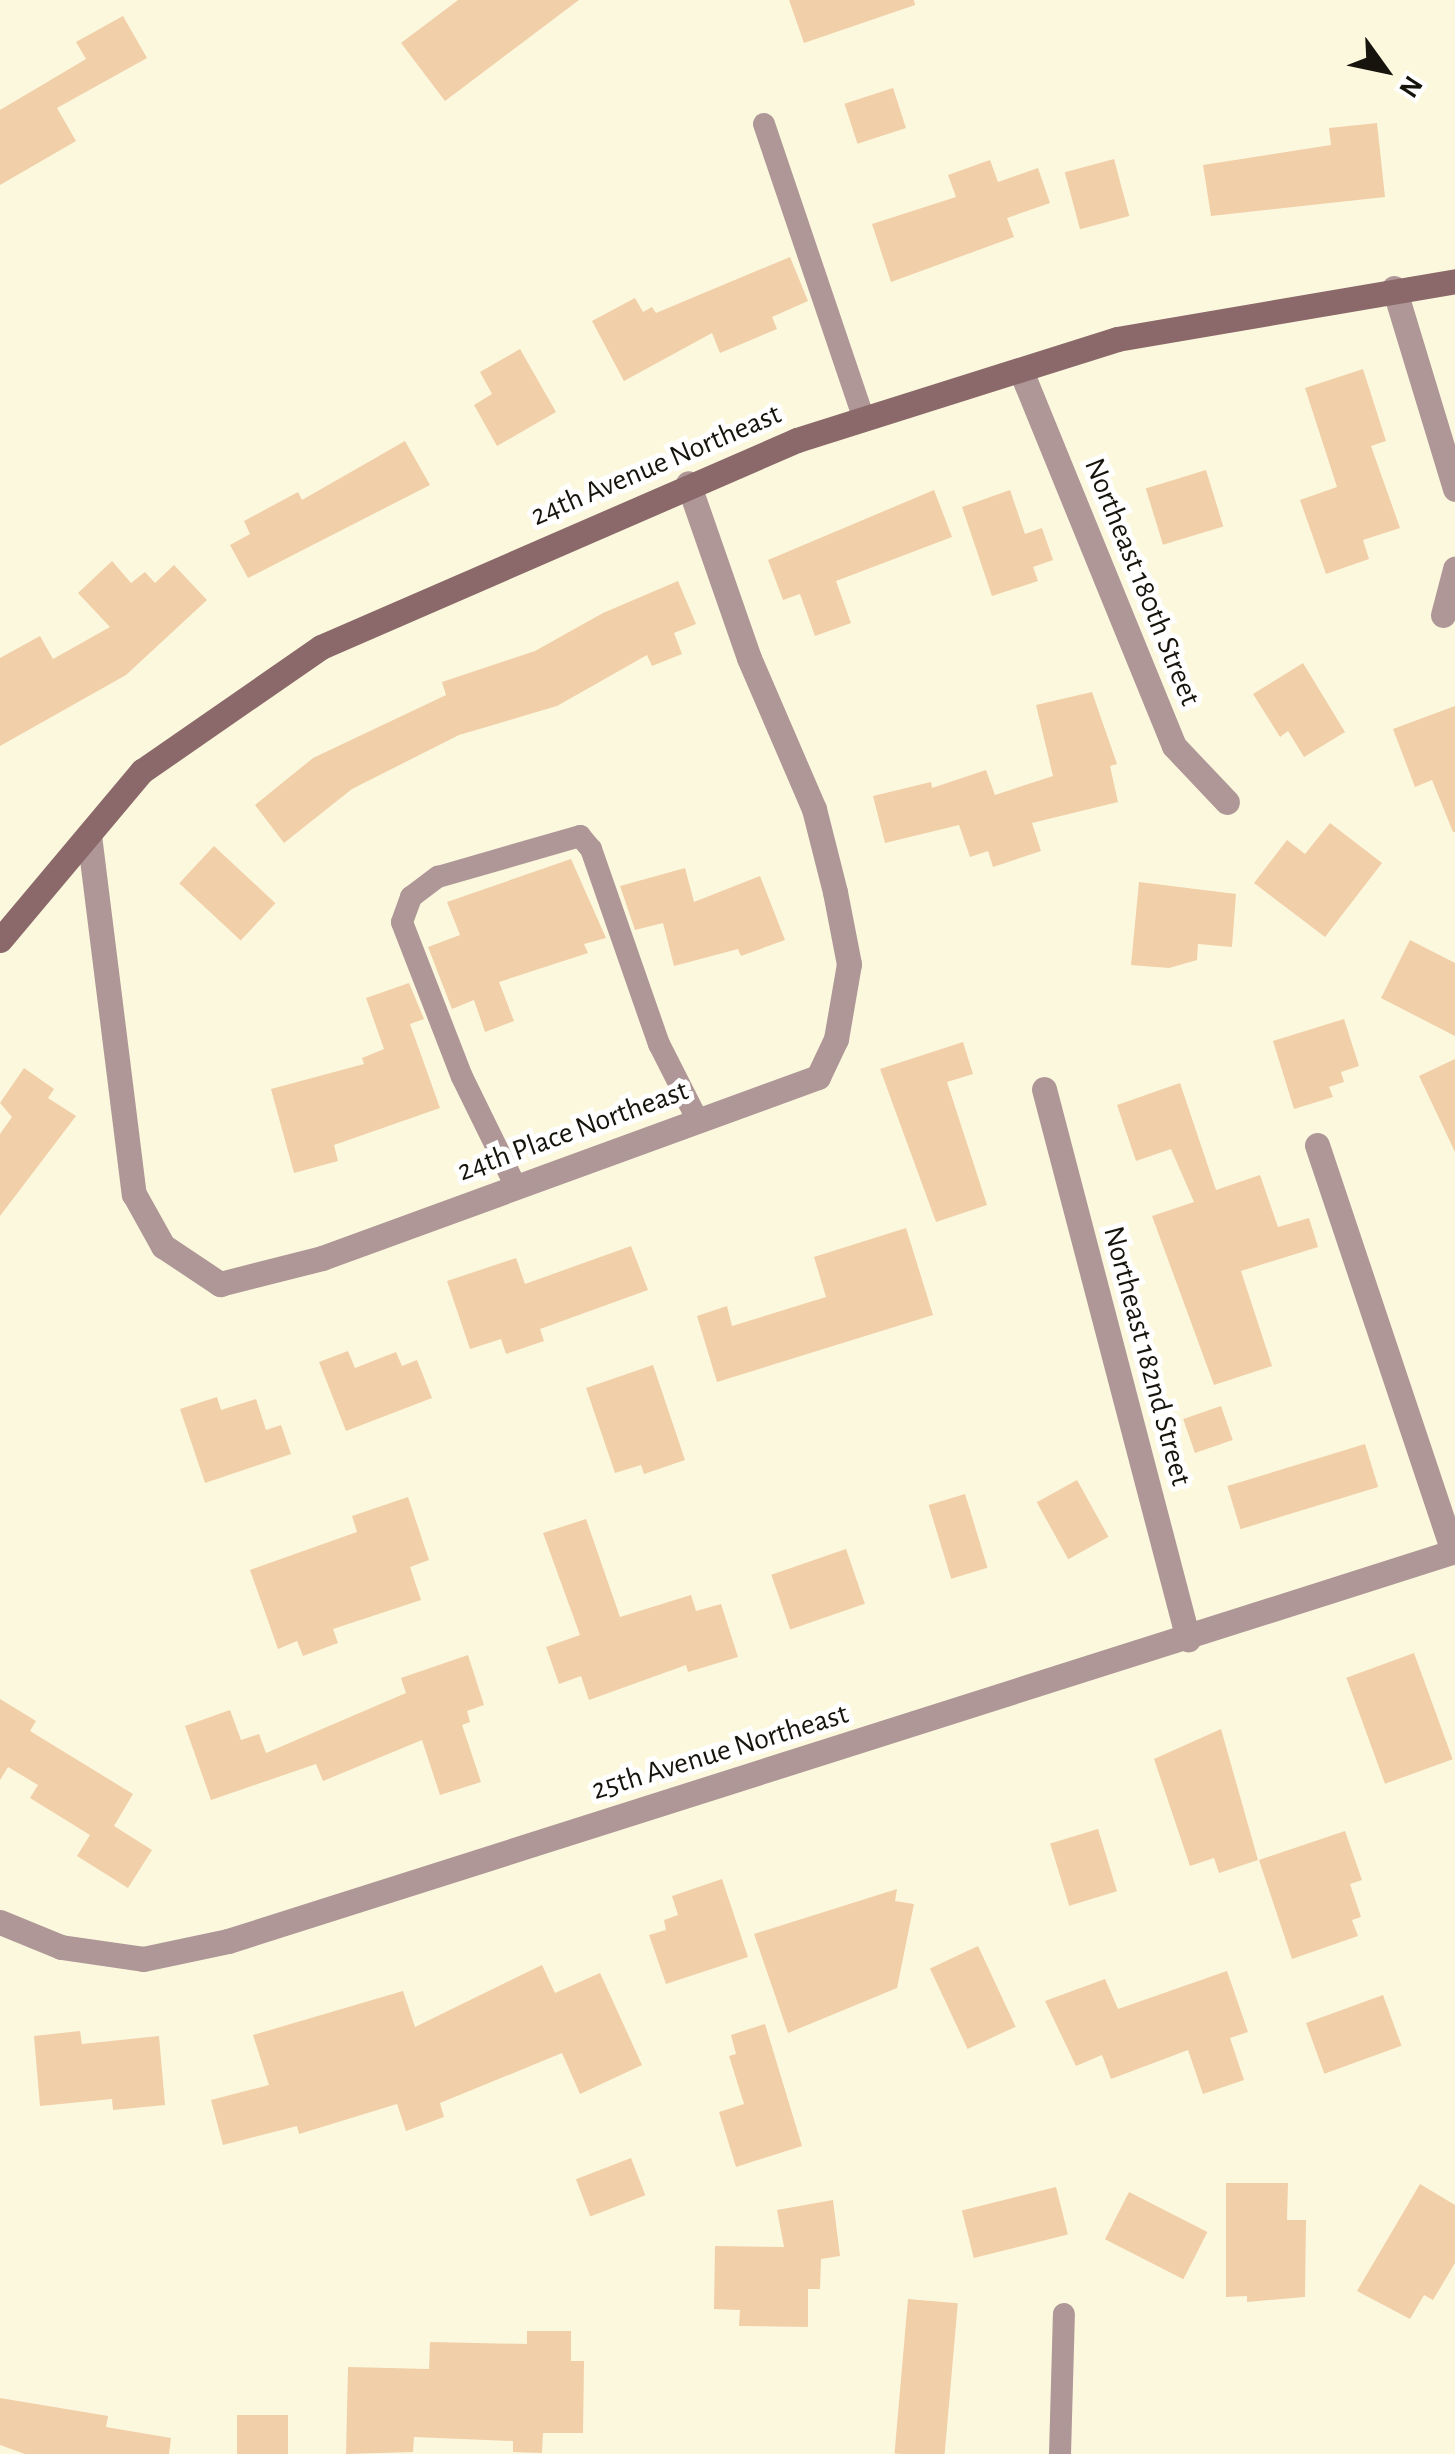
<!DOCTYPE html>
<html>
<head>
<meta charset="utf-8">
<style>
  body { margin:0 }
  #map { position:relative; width:1455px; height:2454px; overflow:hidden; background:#fcf8de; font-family:"Alegreya Sans",sans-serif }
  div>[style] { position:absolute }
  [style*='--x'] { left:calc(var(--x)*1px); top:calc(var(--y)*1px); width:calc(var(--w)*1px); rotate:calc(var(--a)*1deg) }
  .building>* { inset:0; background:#f1cfa9; transform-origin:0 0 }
  .lane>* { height:22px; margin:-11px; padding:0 11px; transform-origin:11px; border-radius:11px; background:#af9797 }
  .street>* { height:25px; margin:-12.5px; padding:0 12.5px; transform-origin:12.5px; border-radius:12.5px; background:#af9797 }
  .secondary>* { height:25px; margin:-12.5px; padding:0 12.5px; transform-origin:12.5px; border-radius:12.5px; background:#8b696a }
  span { translate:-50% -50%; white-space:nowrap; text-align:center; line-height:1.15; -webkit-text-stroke:10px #fff; paint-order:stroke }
  .street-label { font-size:30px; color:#16140c }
  .north { position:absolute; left:1335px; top:20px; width:100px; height:100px; -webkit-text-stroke:8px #fff; paint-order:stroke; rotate:123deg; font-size:28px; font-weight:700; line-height:40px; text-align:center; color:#16140c }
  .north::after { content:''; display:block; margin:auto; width:35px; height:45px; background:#16140c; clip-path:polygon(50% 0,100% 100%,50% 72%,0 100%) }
</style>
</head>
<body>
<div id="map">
  <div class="building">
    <div style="clip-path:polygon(458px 0,579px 0,445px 101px,401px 43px)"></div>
    <div style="clip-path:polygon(789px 0,914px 0,915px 5px,804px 43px)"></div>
    <div style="clip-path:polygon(123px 16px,147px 58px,57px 108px,76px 141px,0 185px,0 110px,86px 59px,76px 42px)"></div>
    <div style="left:893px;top:88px;width:42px;height:51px;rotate:72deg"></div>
    <div style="clip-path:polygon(1377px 123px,1385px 197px,1211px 216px,1203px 165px,1331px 145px,1329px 128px)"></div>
    <div style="left:1114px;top:159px;width:59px;height:51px;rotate:75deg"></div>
    <div style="clip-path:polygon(990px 160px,998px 182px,1038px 168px,1050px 203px,1007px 218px,1014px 237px,891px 282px,872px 224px,956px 197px,948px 175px)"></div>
    <div style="clip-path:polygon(790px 257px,808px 301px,772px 317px,777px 329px,720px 353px,712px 333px,624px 381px,592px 321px,635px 298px,643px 312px,652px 307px,656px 313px)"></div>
    <div style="clip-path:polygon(520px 349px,556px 412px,497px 446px,474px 405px,492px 394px,480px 372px)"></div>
    <div style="clip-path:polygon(1363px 369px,1386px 441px,1371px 446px,1400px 528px,1363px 540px,1369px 559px,1326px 574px,1300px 500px,1337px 487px,1305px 388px)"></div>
    <div style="clip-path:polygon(405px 441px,430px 485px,248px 578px,230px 545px,250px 534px,244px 521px,298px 492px,302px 500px)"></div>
    <div style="left:1206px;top:470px;width:59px;height:63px;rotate:73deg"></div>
    <div style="clip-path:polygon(934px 490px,952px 537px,836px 581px,851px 623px,815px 636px,800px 594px,783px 600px,768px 560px)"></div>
    <div style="clip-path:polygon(1010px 490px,1025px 534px,1042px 528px,1053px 560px,1033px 567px,1038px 581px,992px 596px,962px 507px)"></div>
    <div style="clip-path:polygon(112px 561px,131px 583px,145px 572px,155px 583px,174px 565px,207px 600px,126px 675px,0 746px,0 658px,40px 636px,53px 659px,110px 627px,78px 593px)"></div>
    <div style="clip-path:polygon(678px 581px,696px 624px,674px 633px,682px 654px,652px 666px,647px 655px,557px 706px,459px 735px,352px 789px,284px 843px,255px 805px,313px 758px,446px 695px,442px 682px,535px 651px,603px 613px)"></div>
    <div style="clip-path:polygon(1303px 663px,1345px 732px,1304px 757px,1288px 731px,1280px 737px,1253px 694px)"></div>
    <div style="clip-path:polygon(1092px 692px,1117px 764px,1110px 766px,1118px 802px,1032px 823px,1041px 851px,993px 867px,988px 851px,970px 857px,959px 825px,885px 843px,873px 796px,931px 782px,932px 788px,986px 770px,995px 795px,1053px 776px,1036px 705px)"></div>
    <div style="clip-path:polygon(1455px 706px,1455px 832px,1453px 832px,1432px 780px,1415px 787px,1393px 729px)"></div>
    <div style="clip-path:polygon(1330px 823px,1382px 863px,1325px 937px,1254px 883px,1287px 840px,1305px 854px)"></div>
    <div style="left:214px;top:846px;width:84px;height:51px;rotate:43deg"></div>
    <div style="clip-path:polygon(571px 859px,606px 938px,584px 944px,588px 953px,499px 982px,514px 1021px,485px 1032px,474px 1000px,452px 1009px,428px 947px,460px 935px,447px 902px)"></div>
    <div style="clip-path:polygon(685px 868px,694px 902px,760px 876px,785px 940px,741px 956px,738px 949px,674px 966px,663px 923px,635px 930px,620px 886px)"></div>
    <div style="clip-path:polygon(1139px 882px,1236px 894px,1232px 947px,1198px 944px,1197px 960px,1169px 968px,1131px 965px)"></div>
    <div style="clip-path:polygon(1410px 940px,1455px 963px,1455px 1036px,1381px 998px)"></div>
    <div style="clip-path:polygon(409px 983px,424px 1019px,410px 1024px,440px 1108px,334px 1145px,338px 1161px,294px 1173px,271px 1089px,364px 1064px,362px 1058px,384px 1049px,366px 998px)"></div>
    <div style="clip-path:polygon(1344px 1019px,1359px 1066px,1341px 1072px,1344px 1082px,1329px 1087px,1333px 1097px,1294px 1109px,1273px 1041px)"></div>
    <div style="clip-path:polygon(963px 1042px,973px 1074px,947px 1082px,987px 1205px,936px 1222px,880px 1069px)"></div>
    <div style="clip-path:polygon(1455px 1059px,1455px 1152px,1419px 1076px)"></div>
    <div style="clip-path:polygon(24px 1068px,54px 1089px,48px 1098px,76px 1116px,0 1216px,0 1134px,12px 1117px,0 1103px)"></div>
    <div style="clip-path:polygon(1180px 1083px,1216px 1190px,1260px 1175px,1278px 1227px,1309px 1218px,1318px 1247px,1241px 1271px,1272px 1366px,1214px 1385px,1152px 1216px,1194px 1202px,1171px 1149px,1136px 1161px,1117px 1105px)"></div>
    <div style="clip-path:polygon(906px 1228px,933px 1315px,717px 1382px,697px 1316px,727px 1306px,732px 1326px,826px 1297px,814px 1257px)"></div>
    <div style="clip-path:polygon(631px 1246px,648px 1290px,540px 1329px,544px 1341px,506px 1354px,501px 1339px,470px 1349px,447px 1281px,516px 1258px,525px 1284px)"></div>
    <div style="clip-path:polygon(348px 1351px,355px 1368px,396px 1352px,402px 1366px,417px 1360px,432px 1398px,346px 1431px,319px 1362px)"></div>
    <div style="clip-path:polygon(653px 1365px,685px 1460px,644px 1474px,641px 1465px,615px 1473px,586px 1388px)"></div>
    <div style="clip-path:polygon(217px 1397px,221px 1410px,256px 1399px,266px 1430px,281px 1425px,291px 1454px,205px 1483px,180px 1409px)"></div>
    <div style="left:1221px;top:1406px;width:36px;height:40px;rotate:71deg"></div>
    <div style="left:1365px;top:1444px;width:45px;height:144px;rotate:73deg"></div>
    <div style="left:1077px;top:1480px;width:65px;height:46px;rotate:61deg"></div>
    <div style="left:965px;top:1494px;width:77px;height:38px;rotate:73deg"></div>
    <div style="clip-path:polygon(408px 1497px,429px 1560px,410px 1567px,421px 1600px,333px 1629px,338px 1643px,303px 1656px,297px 1641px,278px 1649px,250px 1570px,357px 1532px,352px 1516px)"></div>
    <div style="clip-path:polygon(586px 1519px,620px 1617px,691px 1595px,696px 1611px,721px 1604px,738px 1657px,688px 1672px,686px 1665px,589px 1700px,581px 1676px,559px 1684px,546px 1647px,580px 1635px,543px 1533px)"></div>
    <div style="left:846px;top:1549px;width:58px;height:79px;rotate:71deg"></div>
    <div style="left:1414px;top:1653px;width:113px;height:72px;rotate:70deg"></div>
    <div style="clip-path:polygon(468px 1655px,484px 1705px,467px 1711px,470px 1722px,462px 1725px,481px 1782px,440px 1795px,422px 1740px,323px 1781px,316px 1764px,211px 1800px,185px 1726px,230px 1710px,241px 1740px,259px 1734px,266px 1753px,406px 1693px,401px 1678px)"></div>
    <div style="clip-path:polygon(0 1699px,36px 1721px,30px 1731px,133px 1794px,114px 1826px,152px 1850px,128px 1888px,77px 1856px,90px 1835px,30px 1798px,38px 1785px,8px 1767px,0 1780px)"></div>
    <div style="clip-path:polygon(1221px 1729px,1258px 1860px,1219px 1873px,1214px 1858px,1190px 1866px,1154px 1759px)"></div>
    <div style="left:1098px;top:1829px;width:65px;height:50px;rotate:73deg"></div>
    <div style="clip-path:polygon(1345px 1831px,1362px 1880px,1350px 1884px,1361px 1917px,1352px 1920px,1358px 1936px,1292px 1959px,1259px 1860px)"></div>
    <div style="clip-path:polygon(722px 1879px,748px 1957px,666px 1984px,649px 1935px,666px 1930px,664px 1920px,678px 1915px,672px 1896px)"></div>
    <div style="clip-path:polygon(897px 1889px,895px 1901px,914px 1904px,897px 1988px,788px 2033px,754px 1934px)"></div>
    <div style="left:978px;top:1946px;width:89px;height:53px;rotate:65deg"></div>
    <div style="clip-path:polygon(542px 1965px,555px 1993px,600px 1973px,642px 2065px,580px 2094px,562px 2053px,440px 2103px,444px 2117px,406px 2131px,397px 2104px,299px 2134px,297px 2126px,223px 2145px,211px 2100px,269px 2085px,253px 2035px,403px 1991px,415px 2027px)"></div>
    <div style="clip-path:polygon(1227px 1971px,1248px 2032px,1230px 2038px,1244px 2080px,1203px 2094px,1188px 2050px,1111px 2079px,1102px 2055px,1076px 2066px,1045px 2001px,1105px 1979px,1118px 2009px)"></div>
    <div style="left:1383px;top:1995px;width:54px;height:82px;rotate:70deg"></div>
    <div style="clip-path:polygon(765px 2024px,802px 2146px,736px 2167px,719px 2112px,744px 2104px,729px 2056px,736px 2054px,731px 2035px)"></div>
    <div style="clip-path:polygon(80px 2031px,82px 2044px,159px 2036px,165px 2105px,113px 2110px,112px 2099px,40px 2106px,34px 2036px)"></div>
    <div style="left:631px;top:2158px;width:40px;height:59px;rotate:69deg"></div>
    <div style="clip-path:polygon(1226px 2183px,1288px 2183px,1287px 2220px,1306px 2220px,1305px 2297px,1247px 2302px,1247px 2296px,1226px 2297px)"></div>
    <div style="clip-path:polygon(1420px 2184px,1455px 2205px,1455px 2263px,1433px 2300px,1424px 2295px,1410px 2319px,1357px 2291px)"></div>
    <div style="left:1056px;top:2187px;width:49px;height:97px;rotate:76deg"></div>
    <div style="left:1129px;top:2192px;width:88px;height:53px;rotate:27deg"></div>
    <div style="clip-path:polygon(833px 2200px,840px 2256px,821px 2259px,820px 2289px,808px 2289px,808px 2327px,739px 2326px,740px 2310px,714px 2309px,715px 2246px,784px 2247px,777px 2210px)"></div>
    <div style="left:908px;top:2299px;width:50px;height:155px;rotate:5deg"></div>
    <div style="clip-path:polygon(527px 2331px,571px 2331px,571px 2361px,584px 2361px,583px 2433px,543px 2433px,542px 2453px,513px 2452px,513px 2441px,414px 2437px,413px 2452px,346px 2454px,348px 2367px,429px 2369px,430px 2342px,527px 2344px)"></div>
    <div style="clip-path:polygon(0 2398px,108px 2416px,106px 2427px,171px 2438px,169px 2454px,25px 2454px,0 2445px)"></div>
    <div style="left:237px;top:2415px;width:51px;height:39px"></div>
  </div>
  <div class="lane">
    <div style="--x:764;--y:124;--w:312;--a:71.3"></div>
    <div style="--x:516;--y:1187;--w:123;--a:-116.1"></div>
    <div style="--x:462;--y:1077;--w:166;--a:-111.2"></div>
    <div style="--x:402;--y:922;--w:27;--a:-70"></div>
    <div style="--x:411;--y:897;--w:34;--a:-37"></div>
    <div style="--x:438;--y:877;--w:148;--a:-16.1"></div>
    <div style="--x:580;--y:836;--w:17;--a:50"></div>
    <div style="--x:591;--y:849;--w:207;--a:70.8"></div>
    <div style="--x:659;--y:1044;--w:86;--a:63.1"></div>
    <div style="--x:1060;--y:2454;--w:140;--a:-88.4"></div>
  </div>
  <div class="street">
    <div style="--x:1394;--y:288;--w:210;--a:73.1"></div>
    <div style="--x:1021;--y:371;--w:405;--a:67.8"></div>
    <div style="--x:1174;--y:746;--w:77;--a:46.6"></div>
    <div style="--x:1443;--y:615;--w:48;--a:-75.4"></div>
    <div style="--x:89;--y:835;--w:362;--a:82.9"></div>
    <div style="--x:134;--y:1194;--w:60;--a:60.9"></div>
    <div style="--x:163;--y:1246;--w:69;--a:33.7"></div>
    <div style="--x:220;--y:1284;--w:105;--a:-14.3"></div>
    <div style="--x:322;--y:1258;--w:528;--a:-20.05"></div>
    <div style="--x:818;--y:1077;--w:42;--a:-64.7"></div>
    <div style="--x:836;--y:1039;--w:76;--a:-80.2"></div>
    <div style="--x:849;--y:964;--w:73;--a:-101"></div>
    <div style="--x:835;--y:892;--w:86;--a:-104.2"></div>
    <div style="--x:814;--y:809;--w:164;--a:-113.3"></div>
    <div style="--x:749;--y:658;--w:185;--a:-109.2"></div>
    <div style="--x:1044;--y:1089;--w:569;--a:75.33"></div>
    <div style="--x:1317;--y:1145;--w:428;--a:71.5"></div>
    <div style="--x:0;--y:1922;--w:66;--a:22.3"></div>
    <div style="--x:61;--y:1947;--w:83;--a:8.3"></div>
    <div style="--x:143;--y:1959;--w:87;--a:-12"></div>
    <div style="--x:228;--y:1941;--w:1287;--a:-17.63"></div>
  </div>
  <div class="secondary">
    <div style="--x:0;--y:940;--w:221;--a:-50"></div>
    <div style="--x:142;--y:771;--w:218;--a:-34.7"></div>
    <div style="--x:321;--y:647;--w:519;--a:-23.5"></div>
    <div style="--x:797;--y:440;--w:336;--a:-17.5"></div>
    <div style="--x:1117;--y:339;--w:343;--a:-9.7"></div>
  </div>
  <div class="street-label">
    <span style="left:656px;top:465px;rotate:-23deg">24th Avenue Northeast</span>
    <span style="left:1142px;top:582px;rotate:68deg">Northeast 180th Street</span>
    <span style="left:573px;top:1131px;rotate:-20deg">24th Place Northeast</span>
    <span style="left:1147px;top:1356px;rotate:75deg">Northeast 182nd Street</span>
    <span style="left:720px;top:1752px;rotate:-17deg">25th Avenue Northeast</span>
  </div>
  <div class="north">N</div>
</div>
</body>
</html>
